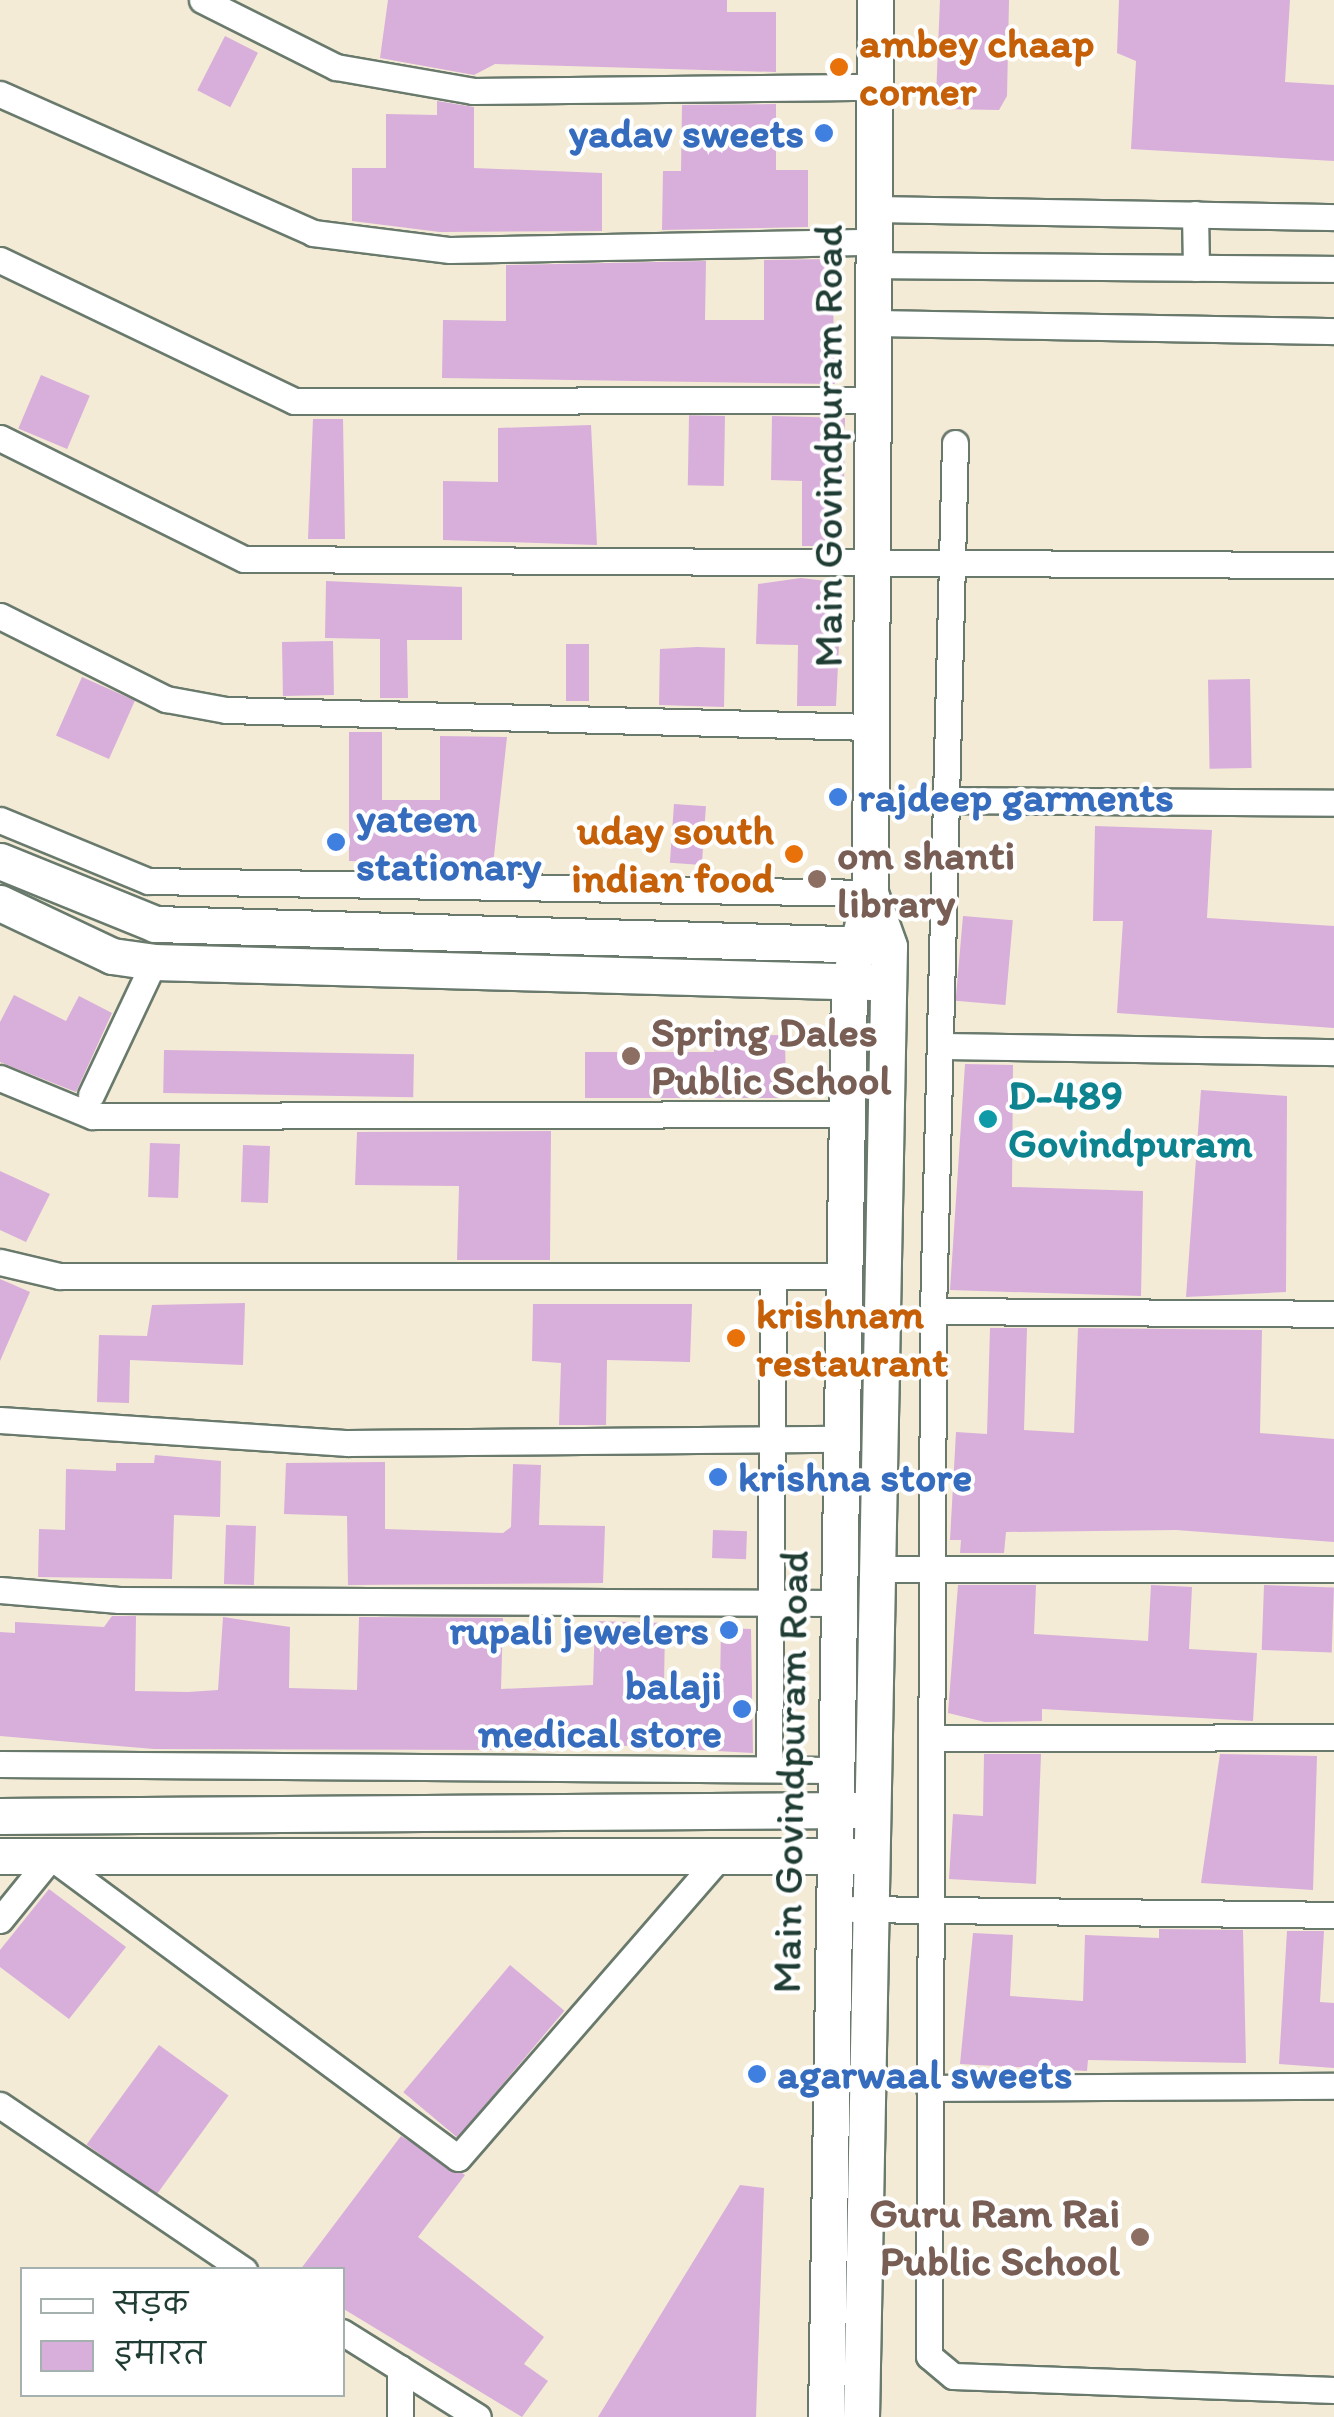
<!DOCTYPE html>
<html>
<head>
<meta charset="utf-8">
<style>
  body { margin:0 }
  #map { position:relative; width:1334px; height:2417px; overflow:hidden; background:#f3ebd6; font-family:Itim,"Playpen Sans Deva",sans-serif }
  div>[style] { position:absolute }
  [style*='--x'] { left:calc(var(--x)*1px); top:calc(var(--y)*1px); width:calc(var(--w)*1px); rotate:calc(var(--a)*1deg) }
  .building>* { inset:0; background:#d8aedb; transform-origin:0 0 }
  .roads { filter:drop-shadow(2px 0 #697a6d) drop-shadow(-2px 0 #697a6d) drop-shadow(0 2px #697a6d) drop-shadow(0 -2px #697a6d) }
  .street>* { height:25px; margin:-12.5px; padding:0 12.5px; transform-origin:12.5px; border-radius:12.5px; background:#fff }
  .secondary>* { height:35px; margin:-17.5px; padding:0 17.5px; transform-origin:17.5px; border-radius:17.5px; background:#fff }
  .dots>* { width:28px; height:28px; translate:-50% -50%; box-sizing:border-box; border:5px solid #fff; border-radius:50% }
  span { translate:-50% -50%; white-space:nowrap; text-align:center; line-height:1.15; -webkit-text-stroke:8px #fff; paint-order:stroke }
  .food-label { font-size:42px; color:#c56008; font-weight:700 }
  .left { translate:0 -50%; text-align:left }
  .right { translate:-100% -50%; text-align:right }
  .shop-label { font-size:42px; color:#366cbe; font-weight:700 }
  .street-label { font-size:42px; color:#1f3d34 }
  .education-label { font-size:42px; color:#785e54; font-weight:700 }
  .culture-label { font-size:42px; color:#0d838f; font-weight:700 }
  .legend { position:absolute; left:20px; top:2267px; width:325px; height:130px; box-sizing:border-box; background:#fff; border:2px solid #a5b1ae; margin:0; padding:12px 18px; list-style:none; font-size:30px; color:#1f3d34 }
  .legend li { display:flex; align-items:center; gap:20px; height:50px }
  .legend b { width:50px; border:2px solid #a5b1ae }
</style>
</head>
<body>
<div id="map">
  <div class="building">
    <div style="clip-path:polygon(388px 0,727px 0,727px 12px,776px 12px,776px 72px,495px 64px,474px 75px,380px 58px)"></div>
    <div style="clip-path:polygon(940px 0,1009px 0,1007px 96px,999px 110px,945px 109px,936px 97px)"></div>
    <div style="clip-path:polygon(1119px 0,1290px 0,1285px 82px,1334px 85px,1334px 161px,1131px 149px,1136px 61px,1117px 53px)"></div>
    <div style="left:225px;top:36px;width:37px;height:61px;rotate:27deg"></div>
    <div style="clip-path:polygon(437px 101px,474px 107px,474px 168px,602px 173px,602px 231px,440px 232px,352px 221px,352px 168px,386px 168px,386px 114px,437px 115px)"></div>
    <div style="clip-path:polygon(776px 104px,776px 170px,808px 170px,808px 227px,662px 230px,663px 171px,681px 171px,682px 105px)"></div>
    <div style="clip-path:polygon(832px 259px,835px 384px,442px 378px,443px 320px,506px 321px,506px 265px,706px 261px,705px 320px,764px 320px,764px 260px)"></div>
    <div style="left:41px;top:375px;width:53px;height:58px;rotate:23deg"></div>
    <div style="left:725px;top:416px;width:70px;height:36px;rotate:91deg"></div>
    <div style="clip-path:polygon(772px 416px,845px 418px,844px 484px,829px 484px,828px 546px,802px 546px,802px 481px,771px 480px)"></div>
    <div style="clip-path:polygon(313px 419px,343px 419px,345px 539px,308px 539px)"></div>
    <div style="clip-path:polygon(591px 425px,597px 545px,443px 540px,443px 481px,498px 482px,498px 428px)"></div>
    <div style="clip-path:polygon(801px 578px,842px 583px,836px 706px,797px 706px,798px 645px,756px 644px,758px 584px)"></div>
    <div style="clip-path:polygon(326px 581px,462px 587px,462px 640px,407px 640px,408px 698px,380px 698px,380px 639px,325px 638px)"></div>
    <div style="left:333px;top:641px;width:54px;height:51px;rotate:89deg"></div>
    <div style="left:566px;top:644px;width:23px;height:57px"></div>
    <div style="clip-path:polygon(697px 647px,725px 648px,724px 707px,659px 705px,660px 649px)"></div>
    <div style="left:82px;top:677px;width:58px;height:64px;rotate:24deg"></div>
    <div style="left:1250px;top:679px;width:89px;height:42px;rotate:89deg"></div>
    <div style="clip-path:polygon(349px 732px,382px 732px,382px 800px,440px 800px,440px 736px,507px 737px,493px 865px,349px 861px)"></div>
    <div style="left:674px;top:804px;width:32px;height:59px;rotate:4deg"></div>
    <div style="clip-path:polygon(1095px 826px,1212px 830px,1207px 918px,1334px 926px,1334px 1028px,1117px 1013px,1123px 921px,1093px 921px)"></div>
    <div style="left:963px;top:916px;width:50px;height:85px;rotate:5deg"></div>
    <div style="clip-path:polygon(14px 995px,66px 1021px,79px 996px,112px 1013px,76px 1092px,0 1062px,0 1022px)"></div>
    <div style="clip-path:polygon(785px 1035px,786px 1098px,585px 1098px,585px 1052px,714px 1052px,714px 1036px)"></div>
    <div style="left:164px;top:1050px;width:250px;height:43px;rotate:1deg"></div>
    <div style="clip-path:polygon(965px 1064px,1013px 1065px,1012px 1187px,1143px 1191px,1141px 1296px,950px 1290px)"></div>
    <div style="clip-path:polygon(1201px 1090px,1287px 1096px,1286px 1292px,1186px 1297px)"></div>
    <div style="clip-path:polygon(551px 1131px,550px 1260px,457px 1260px,459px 1186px,355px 1185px,357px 1132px)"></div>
    <div style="left:150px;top:1143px;width:30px;height:54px;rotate:2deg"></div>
    <div style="left:243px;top:1145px;width:27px;height:57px;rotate:2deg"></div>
    <div style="clip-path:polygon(0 1171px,50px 1194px,26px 1242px,0 1230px)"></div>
    <div style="clip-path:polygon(0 1279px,30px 1292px,0 1361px)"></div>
    <div style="clip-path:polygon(245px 1303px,243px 1365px,130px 1360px,129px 1403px,97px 1402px,99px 1335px,147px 1336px,152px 1305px)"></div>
    <div style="clip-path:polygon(533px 1304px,692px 1304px,690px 1362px,607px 1360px,606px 1425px,559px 1425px,561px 1363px,532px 1361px)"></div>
    <div style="clip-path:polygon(990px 1328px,1027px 1328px,1024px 1430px,1074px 1433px,1078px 1328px,1262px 1330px,1260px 1433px,1334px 1439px,1334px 1542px,1176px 1530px,1006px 1532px,1004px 1553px,960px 1553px,961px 1540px,950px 1540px,956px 1432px,987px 1434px)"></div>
    <div style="clip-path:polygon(155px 1455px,221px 1461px,220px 1517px,174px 1515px,172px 1579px,38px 1577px,39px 1529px,65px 1530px,66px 1469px,116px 1471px,116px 1463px,154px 1463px)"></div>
    <div style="clip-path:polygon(385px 1462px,385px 1529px,503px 1533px,511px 1527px,513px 1464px,541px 1465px,539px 1525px,605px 1526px,603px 1583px,348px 1585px,347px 1516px,284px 1514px,286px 1463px)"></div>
    <div style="left:226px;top:1525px;width:30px;height:59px;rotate:2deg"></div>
    <div style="left:713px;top:1530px;width:34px;height:28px;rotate:2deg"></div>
    <div style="clip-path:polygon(958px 1585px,1036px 1585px,1034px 1634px,1148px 1641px,1151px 1585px,1192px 1587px,1189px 1649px,1257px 1653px,1253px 1721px,1042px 1709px,1042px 1721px,985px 1722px,948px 1713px)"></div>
    <div style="left:1264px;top:1585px;width:70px;height:65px;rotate:2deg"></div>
    <div style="clip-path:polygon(112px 1616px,136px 1616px,135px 1691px,188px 1692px,218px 1690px,223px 1617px,290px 1627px,289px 1688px,357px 1690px,359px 1617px,503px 1618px,501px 1689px,593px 1685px,595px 1621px,665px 1623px,664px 1687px,720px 1689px,721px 1628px,751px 1629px,753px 1753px,539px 1741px,538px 1750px,154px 1749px,0 1736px,0 1632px,15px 1633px,15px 1622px,104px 1627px)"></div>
    <div style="clip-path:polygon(984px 1754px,1041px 1754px,1036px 1884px,949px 1879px,953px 1814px,983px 1816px)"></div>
    <div style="clip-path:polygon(1220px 1754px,1317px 1756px,1313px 1890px,1201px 1883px)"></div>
    <div style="clip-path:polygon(49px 1889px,126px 1947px,69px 2019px,0 1967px,0 1950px)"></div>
    <div style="clip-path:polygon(1159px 1929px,1243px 1930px,1246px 2063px,1088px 2060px,1087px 2071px,960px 2064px,973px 1933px,1013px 1935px,1010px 1996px,1083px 2001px,1085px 1935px,1159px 1938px)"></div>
    <div style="clip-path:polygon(1287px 1931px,1324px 1931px,1320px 2002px,1334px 2003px,1334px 2068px,1279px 2064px)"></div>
    <div style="left:510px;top:1965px;width:71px;height:166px;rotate:40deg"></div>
    <div style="left:159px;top:2045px;width:86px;height:123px;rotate:36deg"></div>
    <div style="clip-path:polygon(401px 2136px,465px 2175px,418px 2237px,544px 2337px,524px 2364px,548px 2381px,522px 2417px,342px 2308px,342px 2270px,300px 2270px)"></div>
    <div style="clip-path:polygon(740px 2185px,764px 2188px,756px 2417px,598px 2417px)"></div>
  </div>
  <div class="roads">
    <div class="street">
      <div style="--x:202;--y:0;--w:150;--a:26.6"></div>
      <div style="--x:336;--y:67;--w:139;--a:9.9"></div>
      <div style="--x:473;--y:91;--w:402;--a:-0.6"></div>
      <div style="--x:0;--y:94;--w:342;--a:23.9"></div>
      <div style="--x:313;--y:233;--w:138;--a:7.1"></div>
      <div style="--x:450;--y:250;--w:424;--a:-1.1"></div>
      <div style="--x:874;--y:209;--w:460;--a:1"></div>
      <div style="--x:1195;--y:214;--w:54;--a:88.9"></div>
      <div style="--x:0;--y:260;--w:326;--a:25.6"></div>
      <div style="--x:294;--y:401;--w:579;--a:-0.1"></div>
      <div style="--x:874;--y:265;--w:460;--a:0.5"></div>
      <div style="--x:874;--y:323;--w:460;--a:1"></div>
      <div style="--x:0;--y:438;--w:272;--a:26.4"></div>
      <div style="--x:244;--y:559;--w:1090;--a:0.32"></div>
      <div style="--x:955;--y:443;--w:868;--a:91.45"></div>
      <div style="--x:933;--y:1311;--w:1045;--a:90.22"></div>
      <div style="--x:929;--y:2356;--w:31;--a:40"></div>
      <div style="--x:953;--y:2376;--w:381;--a:2.1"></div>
      <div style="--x:0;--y:616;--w:186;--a:26.6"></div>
      <div style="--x:166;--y:699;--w:61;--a:10.4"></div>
      <div style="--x:226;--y:710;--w:646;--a:1.51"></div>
      <div style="--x:947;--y:800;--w:387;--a:0.4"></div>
      <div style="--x:0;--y:820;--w:160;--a:22.4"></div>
      <div style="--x:148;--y:881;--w:722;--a:0.95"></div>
      <div style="--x:941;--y:1046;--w:393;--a:0.9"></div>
      <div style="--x:0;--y:1078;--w:100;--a:22.4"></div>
      <div style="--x:92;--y:1116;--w:755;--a:-0.15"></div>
      <div style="--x:91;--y:1095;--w:147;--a:-64.7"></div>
      <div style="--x:0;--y:1262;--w:61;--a:13.3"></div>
      <div style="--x:59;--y:1276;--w:785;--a:0"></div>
      <div style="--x:933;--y:1311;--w:401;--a:0.4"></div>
      <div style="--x:0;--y:1420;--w:349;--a:3.8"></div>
      <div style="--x:348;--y:1443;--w:493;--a:-0.5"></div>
      <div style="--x:874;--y:1569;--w:460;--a:0"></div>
      <div style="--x:0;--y:1590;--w:119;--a:4.8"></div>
      <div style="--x:119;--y:1600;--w:719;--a:0.24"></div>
      <div style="--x:932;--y:1738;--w:402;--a:-0.1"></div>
      <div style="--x:0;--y:1764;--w:835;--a:0.41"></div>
      <div style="--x:769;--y:1769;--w:493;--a:-89.5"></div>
      <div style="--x:854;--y:1909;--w:480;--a:0.7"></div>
      <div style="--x:0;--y:1920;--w:81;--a:-51"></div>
      <div style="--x:51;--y:1857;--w:506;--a:36.49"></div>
      <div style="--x:458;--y:2158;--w:399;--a:-49"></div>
      <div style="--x:929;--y:2088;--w:405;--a:-0.3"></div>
      <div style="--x:0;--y:2105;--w:295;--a:34.1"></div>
      <div style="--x:342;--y:2332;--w:160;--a:32"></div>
      <div style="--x:400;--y:2417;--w:49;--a:-90"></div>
    </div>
    <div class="secondary">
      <div style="--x:0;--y:861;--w:167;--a:22.1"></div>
      <div style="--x:155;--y:924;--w:720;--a:1.67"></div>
      <div style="--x:0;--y:903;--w:124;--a:25.3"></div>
      <div style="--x:112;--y:956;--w:42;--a:8.1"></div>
      <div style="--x:154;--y:962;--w:718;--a:1.6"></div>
      <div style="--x:0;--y:1816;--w:854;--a:-0.4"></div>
      <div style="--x:0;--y:1856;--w:853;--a:0"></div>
      <div style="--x:826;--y:2417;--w:1435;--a:-89.08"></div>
      <div style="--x:849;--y:982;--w:91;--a:-76.7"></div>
      <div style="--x:870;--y:893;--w:893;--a:-89.68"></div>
      <div style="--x:861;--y:2417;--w:1471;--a:-88.91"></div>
      <div style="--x:889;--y:946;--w:56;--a:-109.7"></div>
    </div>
  </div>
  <div class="dots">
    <div style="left:839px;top:67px;background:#e8710a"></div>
    <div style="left:824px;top:133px;background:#3f7fe0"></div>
    <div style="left:838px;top:797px;background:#3f7fe0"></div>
    <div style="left:336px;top:842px;background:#3f7fe0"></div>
    <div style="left:794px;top:854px;background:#e8710a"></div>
    <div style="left:817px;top:879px;background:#8d6e63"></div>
    <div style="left:631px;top:1056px;background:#8d6e63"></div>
    <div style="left:988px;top:1119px;background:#0f9aa8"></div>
    <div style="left:736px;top:1338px;background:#e8710a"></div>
    <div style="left:718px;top:1477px;background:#3f7fe0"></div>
    <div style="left:729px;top:1630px;background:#3f7fe0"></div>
    <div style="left:742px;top:1709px;background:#3f7fe0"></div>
    <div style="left:757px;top:2074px;background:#3f7fe0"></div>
    <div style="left:1140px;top:2237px;background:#8d6e63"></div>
  </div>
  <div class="food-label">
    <span class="left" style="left:859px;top:67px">ambey chaap<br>corner</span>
    <span class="right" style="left:774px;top:854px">uday south<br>indian food</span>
    <span class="left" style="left:756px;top:1338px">krishnam<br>restaurant</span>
  </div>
  <div class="shop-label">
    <span class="right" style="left:804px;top:133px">yadav sweets</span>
    <span class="left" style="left:858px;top:797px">rajdeep garments</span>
    <span class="left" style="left:356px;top:842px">yateen<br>stationary</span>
    <span class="left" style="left:738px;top:1477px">krishna store</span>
    <span class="right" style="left:709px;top:1630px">rupali jewelers</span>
    <span class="right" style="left:722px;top:1709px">balaji<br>medical store</span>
    <span class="left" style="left:777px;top:2074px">agarwaal sweets</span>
  </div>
  <div class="street-label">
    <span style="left:828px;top:446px;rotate:-90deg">Main Govindpuram Road</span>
    <span style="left:790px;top:1772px;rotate:-89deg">Main Govindpuram Road</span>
  </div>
  <div class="education-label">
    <span class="left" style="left:837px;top:879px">om shanti<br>library</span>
    <span class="left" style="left:651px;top:1056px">Spring Dales<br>Public School</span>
    <span class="right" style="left:1120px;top:2237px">Guru Ram Rai<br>Public School</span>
  </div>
  <div class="culture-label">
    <span class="left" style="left:1008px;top:1119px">D-489<br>Govindpuram</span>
  </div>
  <ul class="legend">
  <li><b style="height:12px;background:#fff"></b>सड़क</li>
  <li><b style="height:28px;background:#d8aedb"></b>इमारत</li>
  </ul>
</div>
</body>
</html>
